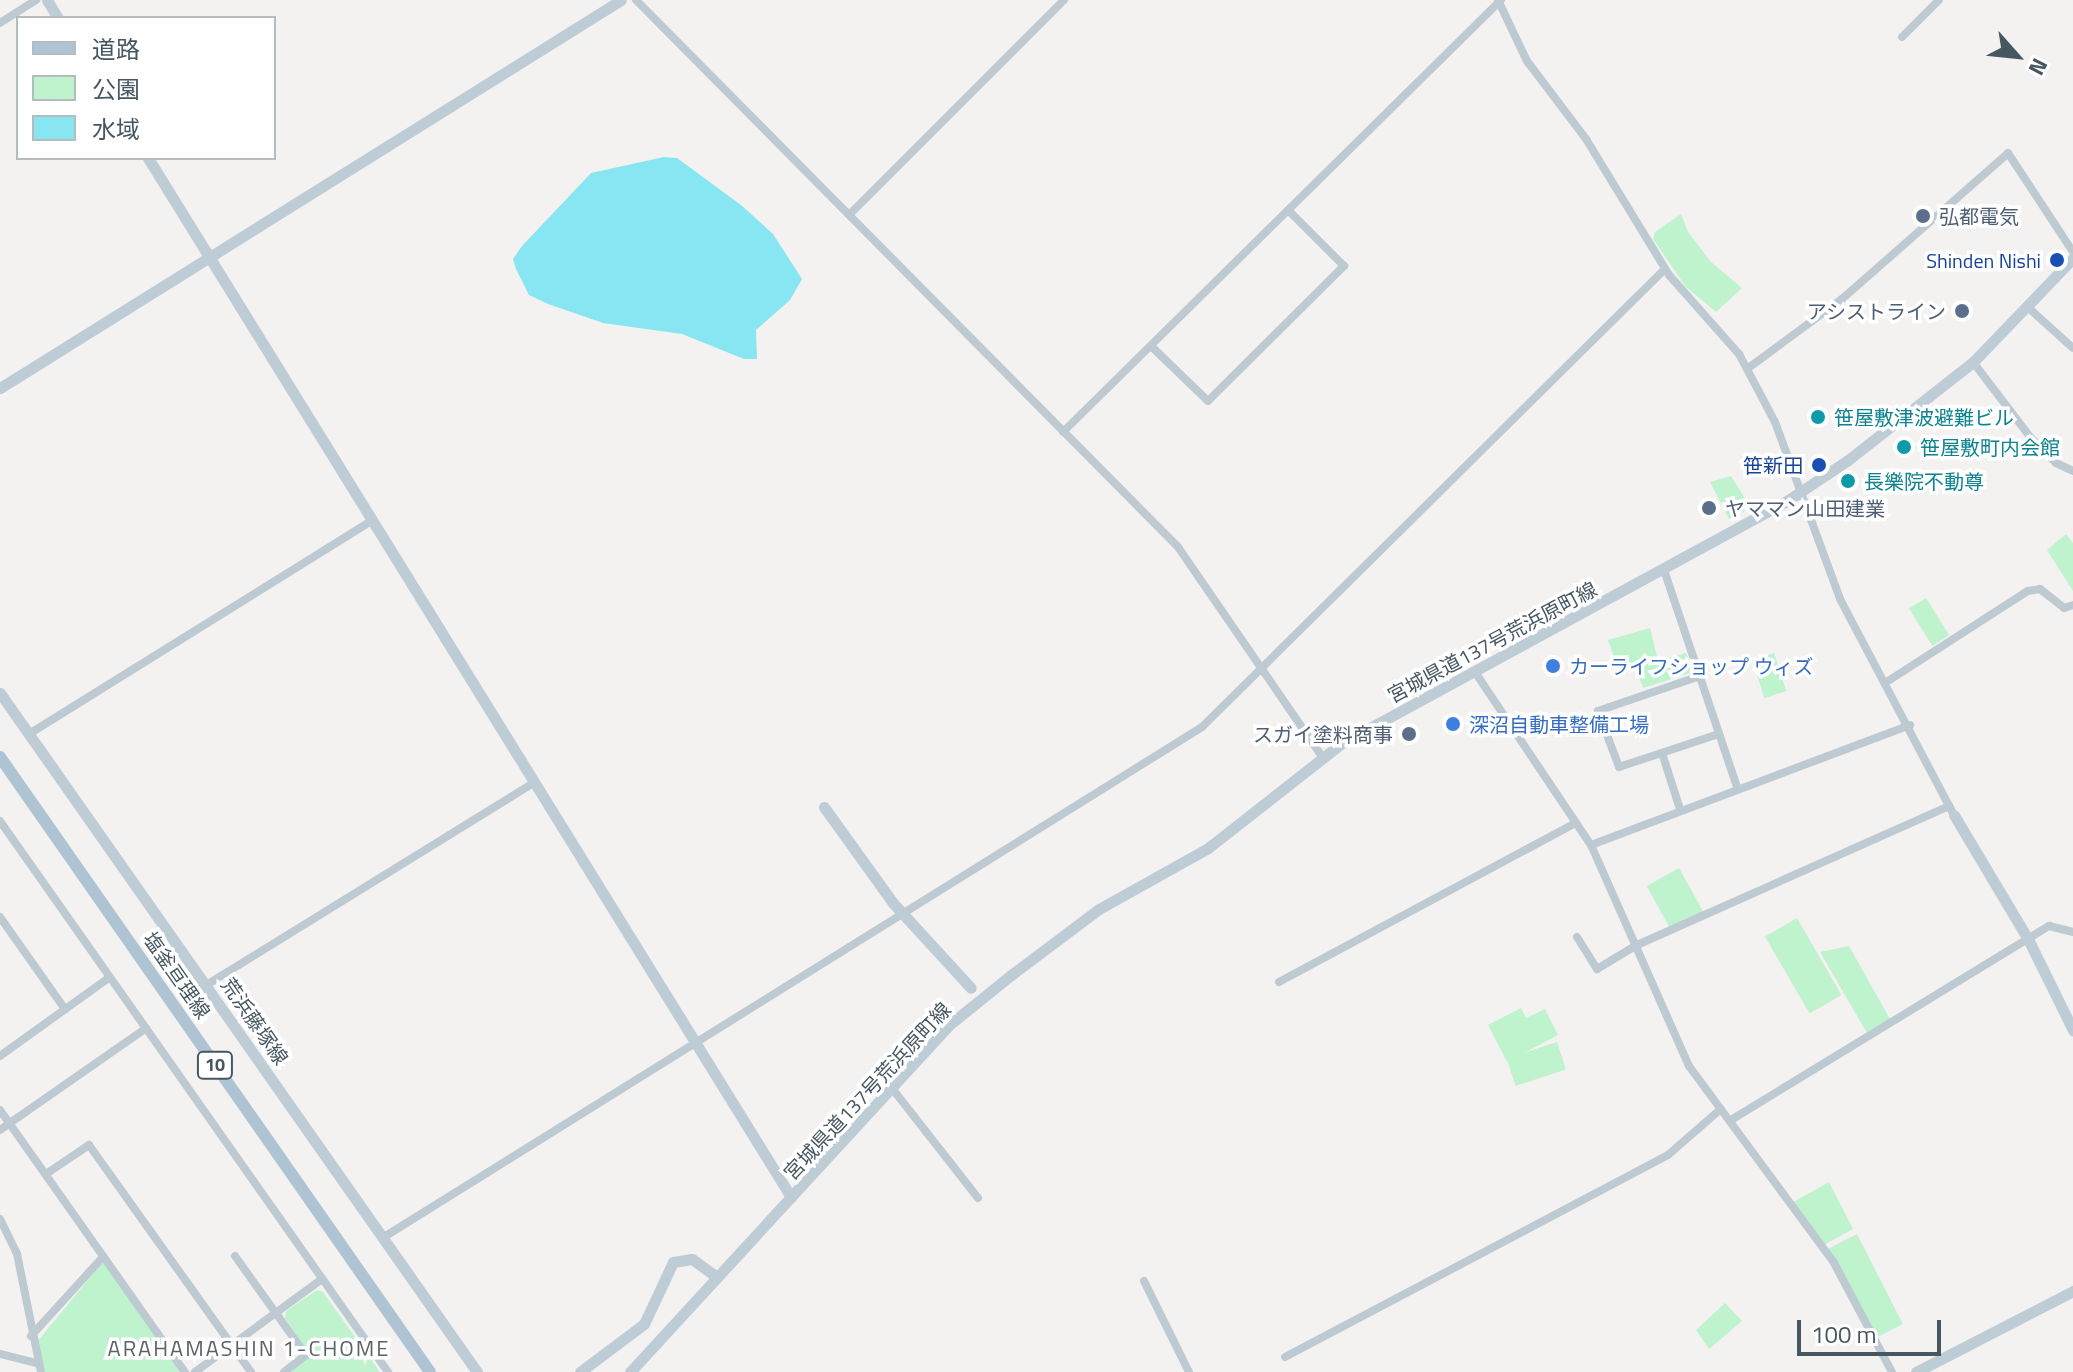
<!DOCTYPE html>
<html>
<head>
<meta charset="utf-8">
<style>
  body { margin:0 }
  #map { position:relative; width:2073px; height:1372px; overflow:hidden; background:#f4f1f1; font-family:"Titillium Web","Noto Sans JP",sans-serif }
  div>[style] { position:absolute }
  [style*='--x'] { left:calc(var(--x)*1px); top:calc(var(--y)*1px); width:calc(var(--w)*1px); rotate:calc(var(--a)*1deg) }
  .green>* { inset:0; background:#bef3ce; transform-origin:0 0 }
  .water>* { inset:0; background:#88e6f3 }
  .street>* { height:8px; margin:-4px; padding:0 4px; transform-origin:4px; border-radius:4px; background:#becad2 }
  .secondary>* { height:11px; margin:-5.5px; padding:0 5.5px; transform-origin:5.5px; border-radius:5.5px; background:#beccd6 }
  .primary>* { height:12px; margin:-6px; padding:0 6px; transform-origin:6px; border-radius:6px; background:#afc4d2 }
  .secondary-bridge>* { height:11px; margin:-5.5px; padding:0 5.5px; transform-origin:5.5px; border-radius:5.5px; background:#beccd6 }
  .dots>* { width:22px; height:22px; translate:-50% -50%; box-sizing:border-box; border:4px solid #fff; border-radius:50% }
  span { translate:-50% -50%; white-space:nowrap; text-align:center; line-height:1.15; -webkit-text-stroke:7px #fff; paint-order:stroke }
  .shield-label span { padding:2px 6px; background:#fff; border:2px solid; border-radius:6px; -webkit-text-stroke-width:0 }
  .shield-label { font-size:18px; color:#475761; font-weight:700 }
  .service-label { font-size:20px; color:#4e5e75 }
  .left { translate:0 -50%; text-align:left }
  .right { translate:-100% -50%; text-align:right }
  .transit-label { font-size:20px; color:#164399 }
  .culture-label { font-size:20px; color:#0d838f }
  .street-label { font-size:20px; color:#475761 }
  .shop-label { font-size:20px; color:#366cbe }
  .neighbourhood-label { font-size:22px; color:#5d6267; letter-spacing:2px }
  .legend { position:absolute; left:16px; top:16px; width:260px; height:144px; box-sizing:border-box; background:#fff; border:2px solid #b5bcc0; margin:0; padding:10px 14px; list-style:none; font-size:24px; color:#475761 }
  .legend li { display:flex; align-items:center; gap:16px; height:40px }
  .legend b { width:40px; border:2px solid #b5bcc0 }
  .north { position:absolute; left:1977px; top:16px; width:80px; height:80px; -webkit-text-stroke:6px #fff; paint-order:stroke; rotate:117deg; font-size:22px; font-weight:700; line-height:32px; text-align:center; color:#475761 }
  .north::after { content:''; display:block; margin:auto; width:28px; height:36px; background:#475761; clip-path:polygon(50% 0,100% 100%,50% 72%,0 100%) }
  .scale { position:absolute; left:1797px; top:1320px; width:144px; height:36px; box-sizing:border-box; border:4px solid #475761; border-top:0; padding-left:10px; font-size:24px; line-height:28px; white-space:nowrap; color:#475761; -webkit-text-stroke:6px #fff; paint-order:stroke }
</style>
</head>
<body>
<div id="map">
  <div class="green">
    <div style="clip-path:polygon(1681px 214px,1688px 232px,1711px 262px,1742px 288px,1716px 312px,1686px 287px,1653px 239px,1655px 232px)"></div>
    <div style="clip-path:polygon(1731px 476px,1751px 508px,1729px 519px,1710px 482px)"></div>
    <div style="clip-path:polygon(2066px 534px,2073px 543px,2073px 591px,2047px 550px)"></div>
    <div style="left:1926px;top:598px;width:44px;height:20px;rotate:58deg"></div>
    <div style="clip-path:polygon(1650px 628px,1658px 661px,1686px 653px,1692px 668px,1690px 673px,1643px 688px,1634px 663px,1618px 668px,1608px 640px)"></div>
    <div style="left:1774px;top:653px;width:40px;height:23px;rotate:72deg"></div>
    <div style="left:1679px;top:868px;width:51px;height:37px;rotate:61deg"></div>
    <div style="left:1797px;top:918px;width:89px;height:37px;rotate:60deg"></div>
    <div style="clip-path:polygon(1849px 946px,1890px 1019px,1867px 1033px,1820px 952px)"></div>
    <div style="clip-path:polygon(1521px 1008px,1526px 1018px,1545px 1009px,1558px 1035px,1507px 1062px,1488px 1025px)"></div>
    <div style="left:1557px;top:1042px;width:29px;height:53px;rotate:72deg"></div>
    <div style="clip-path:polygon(1829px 1182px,1853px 1229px,1822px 1246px,1792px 1203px)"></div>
    <div style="left:1857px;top:1234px;width:101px;height:35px;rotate:63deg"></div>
    <div style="clip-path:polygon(101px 1264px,108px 1264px,183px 1372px,45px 1372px,37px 1342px)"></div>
    <div style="clip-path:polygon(317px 1290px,323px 1292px,380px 1372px,289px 1372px,311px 1356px,285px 1318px,286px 1311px)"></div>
    <div style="clip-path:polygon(1725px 1303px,1742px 1321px,1709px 1349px,1696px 1330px)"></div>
  </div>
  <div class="water">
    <div style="clip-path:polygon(664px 157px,677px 158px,741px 205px,773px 234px,802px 279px,790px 300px,756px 330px,757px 359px,744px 359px,682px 334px,603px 323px,548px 304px,529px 295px,516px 269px,513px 259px,522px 246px,591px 173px)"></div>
  </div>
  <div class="street">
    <div style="--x:636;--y:0;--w:770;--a:45.26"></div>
    <div style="--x:1178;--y:547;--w:256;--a:55.5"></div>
    <div style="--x:1498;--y:0;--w:68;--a:64.6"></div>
    <div style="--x:1527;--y:61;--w:98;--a:52.9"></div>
    <div style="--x:1586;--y:139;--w:159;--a:58.6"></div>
    <div style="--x:1669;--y:275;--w:106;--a:48.5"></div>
    <div style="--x:1739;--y:354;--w:77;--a:62.1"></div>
    <div style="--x:1775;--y:422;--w:189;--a:69.8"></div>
    <div style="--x:1840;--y:599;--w:244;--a:62.2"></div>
    <div style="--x:0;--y:23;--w:43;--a:-32.6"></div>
    <div style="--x:1902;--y:37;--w:52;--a:-45"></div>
    <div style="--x:849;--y:215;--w:304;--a:-45"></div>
    <div style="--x:2032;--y:311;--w:55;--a:42.1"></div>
    <div style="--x:1151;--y:346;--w:79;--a:44"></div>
    <div style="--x:1208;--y:401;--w:192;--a:-44.8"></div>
    <div style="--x:1344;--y:266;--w:79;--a:-135"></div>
    <div style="--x:1973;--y:362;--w:96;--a:52.7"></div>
    <div style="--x:2031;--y:438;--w:35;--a:45"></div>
    <div style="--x:2056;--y:463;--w:19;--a:25"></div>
    <div style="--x:1747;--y:369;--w:118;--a:-36.4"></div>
    <div style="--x:1842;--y:299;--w:221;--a:-41.3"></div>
    <div style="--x:2008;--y:153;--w:118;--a:56.7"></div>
    <div style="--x:1063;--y:432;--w:615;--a:-44.6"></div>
    <div style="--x:1664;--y:570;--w:229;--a:71.4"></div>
    <div style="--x:1475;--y:672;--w:208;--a:56.2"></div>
    <div style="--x:1591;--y:845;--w:242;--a:66.1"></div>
    <div style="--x:1689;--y:1066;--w:245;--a:53.6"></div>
    <div style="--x:1834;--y:1263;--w:123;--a:62"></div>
    <div style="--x:1700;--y:676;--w:108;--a:161.1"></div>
    <div style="--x:1598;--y:711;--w:60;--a:69.4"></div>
    <div style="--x:1619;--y:767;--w:105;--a:-18.3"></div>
    <div style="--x:1885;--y:683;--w:170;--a:-32.8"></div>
    <div style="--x:2028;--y:591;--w:12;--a:-9"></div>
    <div style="--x:2040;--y:589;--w:31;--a:38"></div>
    <div style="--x:2064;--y:608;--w:9;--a:-18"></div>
    <div style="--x:29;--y:734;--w:405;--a:-31.9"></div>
    <div style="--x:1662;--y:753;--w:59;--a:72.2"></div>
    <div style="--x:0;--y:821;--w:674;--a:54.85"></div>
    <div style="--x:1591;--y:845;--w:341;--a:-20.6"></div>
    <div style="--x:0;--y:917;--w:113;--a:54.8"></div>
    <div style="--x:1577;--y:937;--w:38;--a:58"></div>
    <div style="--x:1597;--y:969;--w:47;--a:-31"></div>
    <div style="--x:1637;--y:945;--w:342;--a:-24"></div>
    <div style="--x:1279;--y:982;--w:335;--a:-28.2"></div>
    <div style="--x:208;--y:984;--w:384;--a:-31.7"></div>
    <div style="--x:0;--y:1056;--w:135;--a:-35.7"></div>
    <div style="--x:891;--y:1087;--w:141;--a:51.9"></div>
    <div style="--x:0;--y:1110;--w:321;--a:54.8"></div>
    <div style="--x:1731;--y:1120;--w:373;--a:-31.4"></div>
    <div style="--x:2049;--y:926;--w:25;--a:14"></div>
    <div style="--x:0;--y:1130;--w:178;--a:-34.9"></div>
    <div style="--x:46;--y:1174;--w:52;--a:-34"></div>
    <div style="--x:89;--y:1145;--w:279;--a:54.5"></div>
    <div style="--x:0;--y:1219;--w:39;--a:64"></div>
    <div style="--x:17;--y:1254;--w:120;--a:78.5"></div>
    <div style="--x:384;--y:1237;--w:964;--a:-31.94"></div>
    <div style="--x:1202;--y:727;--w:651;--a:-44.69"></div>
    <div style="--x:235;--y:1256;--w:122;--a:54.4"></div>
    <div style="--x:306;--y:1355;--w:28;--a:142"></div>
    <div style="--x:1144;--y:1281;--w:102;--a:63.7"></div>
    <div style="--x:31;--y:1336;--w:107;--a:-47.7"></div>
    <div style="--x:0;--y:1354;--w:37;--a:14"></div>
    <div style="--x:1285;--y:1357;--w:433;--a:-27.8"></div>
    <div style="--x:1668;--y:1155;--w:70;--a:-41"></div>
    <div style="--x:195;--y:1372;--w:157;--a:-36.2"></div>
  </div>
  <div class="secondary">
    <div style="--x:47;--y:0;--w:21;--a:59"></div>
    <div style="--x:148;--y:158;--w:1222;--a:58.25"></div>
    <div style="--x:0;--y:388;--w:732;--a:-32"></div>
    <div style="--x:0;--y:693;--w:830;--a:54.91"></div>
    <div style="--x:824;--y:807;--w:118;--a:54.3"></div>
    <div style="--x:1954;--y:815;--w:144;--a:59.2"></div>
    <div style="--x:2028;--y:939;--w:102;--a:63.7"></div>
    <div style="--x:580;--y:1372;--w:80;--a:-36.9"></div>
    <div style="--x:644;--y:1324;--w:68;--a:-64.9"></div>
    <div style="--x:673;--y:1262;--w:19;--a:-9"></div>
    <div style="--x:692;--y:1259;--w:31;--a:36"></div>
    <div style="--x:630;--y:1372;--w:471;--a:-47.4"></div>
    <div style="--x:949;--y:1025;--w:80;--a:-38.9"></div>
    <div style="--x:1011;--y:975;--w:110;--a:-36.9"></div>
    <div style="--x:1099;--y:909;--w:125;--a:-29.2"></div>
    <div style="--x:1208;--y:848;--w:170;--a:-38.1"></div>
    <div style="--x:1342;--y:743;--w:504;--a:-28.55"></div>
    <div style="--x:1785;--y:502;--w:76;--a:-33.7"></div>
    <div style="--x:1848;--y:460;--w:159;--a:-38.1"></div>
    <div style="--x:1973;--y:362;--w:144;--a:-46.1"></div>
    <div style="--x:1916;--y:1372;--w:177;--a:-27.3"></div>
  </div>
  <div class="primary">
    <div style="--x:0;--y:757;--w:750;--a:55.04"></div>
  </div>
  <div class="secondary-bridge">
    <div style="--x:893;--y:903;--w:115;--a:47.5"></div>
  </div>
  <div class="dots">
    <div style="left:1923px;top:216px;background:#5c6f8a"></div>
    <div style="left:2057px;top:260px;background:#1a4fb4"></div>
    <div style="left:1962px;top:311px;background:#5c6f8a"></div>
    <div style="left:1818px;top:417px;background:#0f9aa8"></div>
    <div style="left:1904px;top:447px;background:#0f9aa8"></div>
    <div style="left:1819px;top:465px;background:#1a4fb4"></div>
    <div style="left:1848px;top:481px;background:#0f9aa8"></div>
    <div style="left:1709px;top:508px;background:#5c6f8a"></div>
    <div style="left:1553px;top:666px;background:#3f7fe0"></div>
    <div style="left:1453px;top:724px;background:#3f7fe0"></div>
    <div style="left:1409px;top:734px;background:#5c6f8a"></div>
  </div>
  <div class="shield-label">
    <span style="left:215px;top:1065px">10</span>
  </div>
  <div class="service-label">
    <span class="left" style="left:1939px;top:216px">弘都電気</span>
    <span class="right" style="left:1946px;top:311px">アシストライン</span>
    <span class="left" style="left:1725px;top:508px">ヤママン山田建業</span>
    <span class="right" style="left:1393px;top:734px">スガイ塗料商事</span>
  </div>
  <div class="transit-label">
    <span class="right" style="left:2041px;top:260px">Shinden Nishi</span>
    <span class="right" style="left:1803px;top:465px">笹新田</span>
  </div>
  <div class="culture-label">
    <span class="left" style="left:1834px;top:417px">笹屋敷津波避難ビル</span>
    <span class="left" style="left:1920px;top:447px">笹屋敷町内会館</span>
    <span class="left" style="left:1864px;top:481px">長樂院不動尊</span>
  </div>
  <div class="street-label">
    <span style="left:1492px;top:642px;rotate:-28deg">宮城県道137号荒浜原町線</span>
    <span style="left:177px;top:975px;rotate:55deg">塩釜亘理線</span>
    <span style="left:255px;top:1021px;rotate:55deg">荒浜藤塚線</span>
    <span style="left:867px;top:1091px;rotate:-47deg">宮城県道137号荒浜原町線</span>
  </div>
  <div class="shop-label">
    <span class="left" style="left:1569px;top:666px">カーライフショップ ウィズ</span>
    <span class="left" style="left:1469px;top:724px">深沼自動車整備工場</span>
  </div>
  <div class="neighbourhood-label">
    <span style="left:249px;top:1349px">ARAHAMASHIN 1-CHOME</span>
  </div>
  <ul class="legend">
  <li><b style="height:10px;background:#afc4d2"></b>道路</li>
  <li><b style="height:22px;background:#bef3ce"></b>公園</li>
  <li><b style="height:22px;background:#88e6f3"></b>水域</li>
  </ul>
  <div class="north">N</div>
  <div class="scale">100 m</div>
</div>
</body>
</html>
